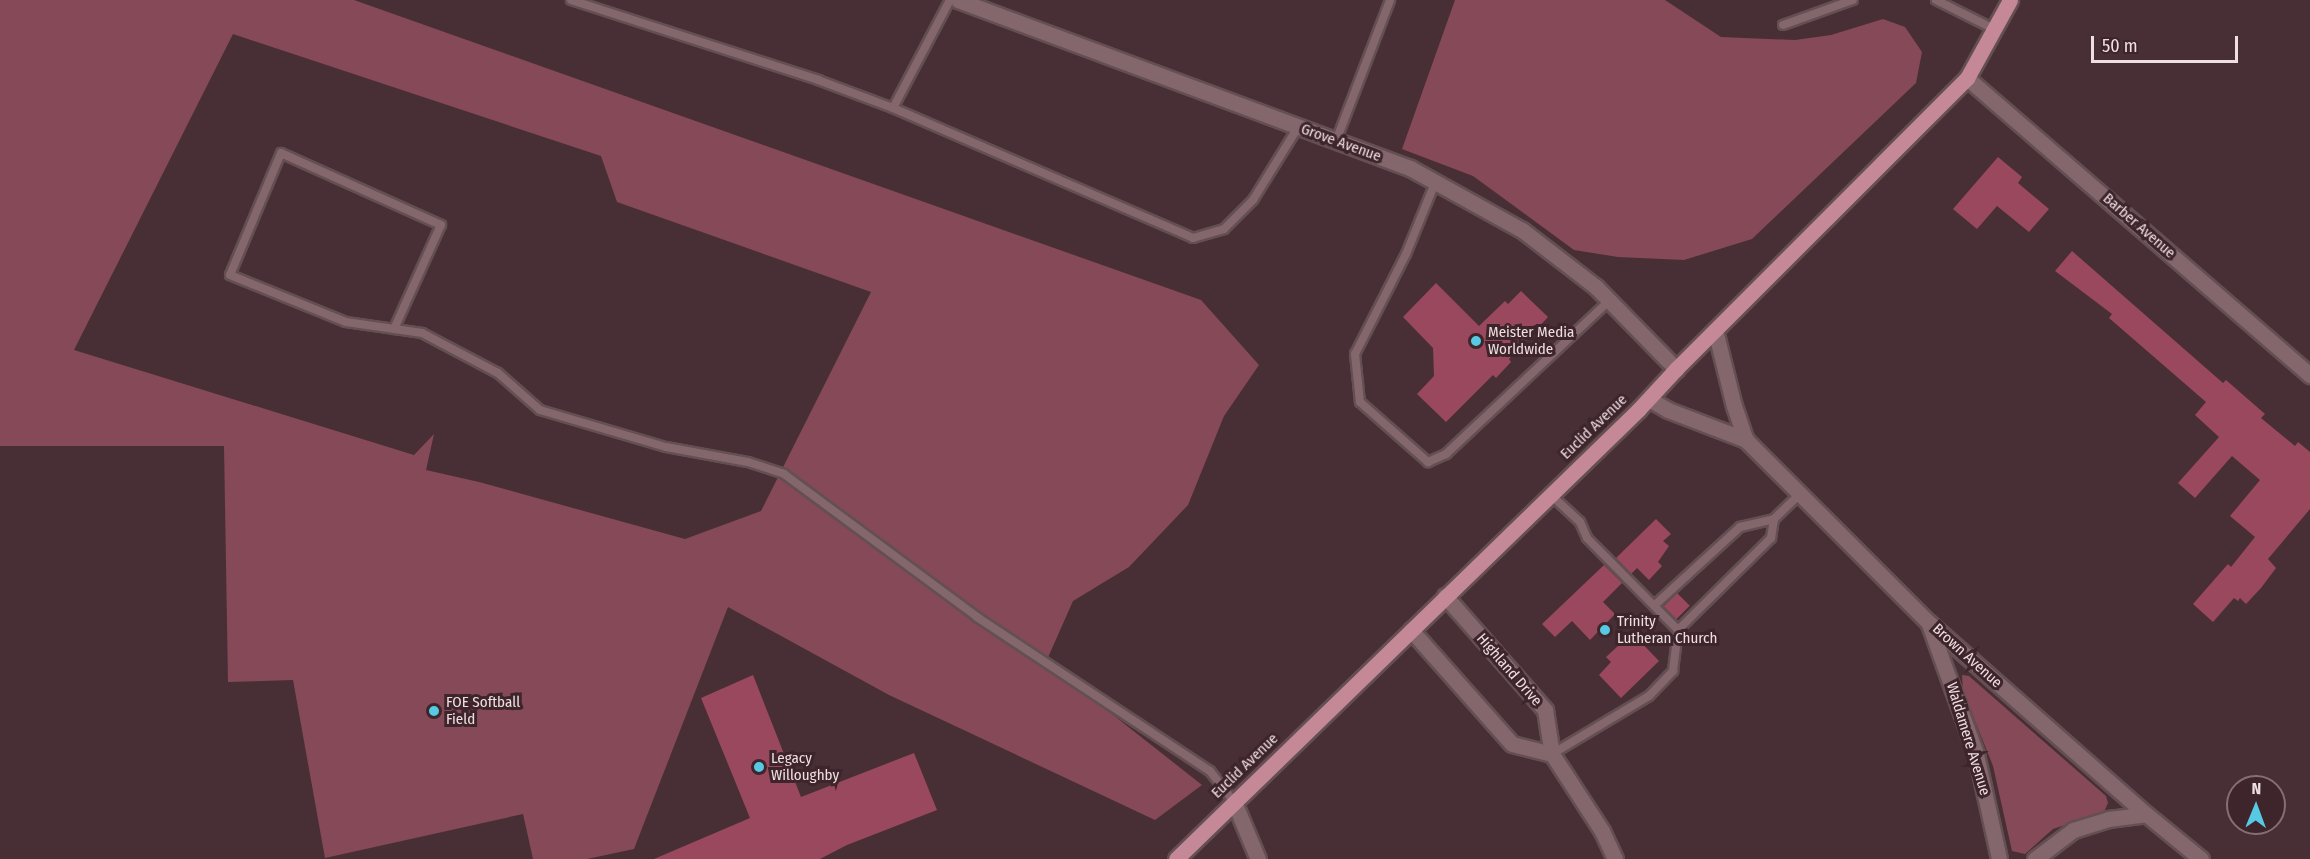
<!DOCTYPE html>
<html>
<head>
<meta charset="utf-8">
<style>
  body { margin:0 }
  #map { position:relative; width:2310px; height:859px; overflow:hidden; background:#482f35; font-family:"Fira Sans Condensed",sans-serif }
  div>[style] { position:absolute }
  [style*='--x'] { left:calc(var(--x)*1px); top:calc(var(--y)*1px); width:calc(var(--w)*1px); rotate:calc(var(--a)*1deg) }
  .green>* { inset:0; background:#854958 }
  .building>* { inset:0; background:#99485e; transform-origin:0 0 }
  .roads { filter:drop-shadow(2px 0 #644f53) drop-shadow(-2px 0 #644f53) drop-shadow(0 2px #644f53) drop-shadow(0 -2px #644f53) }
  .lane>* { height:8px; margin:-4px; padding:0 4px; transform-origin:4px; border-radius:4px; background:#84676d }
  .street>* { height:15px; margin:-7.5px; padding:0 7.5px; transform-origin:7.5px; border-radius:7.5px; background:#84676d }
  .primary>* { height:15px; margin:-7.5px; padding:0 7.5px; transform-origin:7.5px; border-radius:7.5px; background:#c58896 }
  .dots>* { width:16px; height:16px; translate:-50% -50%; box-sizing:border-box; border:3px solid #3d252b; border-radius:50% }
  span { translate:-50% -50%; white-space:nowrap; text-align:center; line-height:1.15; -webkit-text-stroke:6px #3d252b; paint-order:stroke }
  .street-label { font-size:15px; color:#f0dfe2 }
  .poi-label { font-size:15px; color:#f0dfe2 }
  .left { translate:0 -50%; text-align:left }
  .north { position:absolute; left:2226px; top:775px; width:60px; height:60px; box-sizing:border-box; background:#3d252b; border:2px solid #856f74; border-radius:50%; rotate:1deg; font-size:16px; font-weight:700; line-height:24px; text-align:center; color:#f0dfe2 }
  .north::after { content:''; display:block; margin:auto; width:21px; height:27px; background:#57c9e2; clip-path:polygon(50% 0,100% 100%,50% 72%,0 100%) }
  .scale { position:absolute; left:2091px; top:36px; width:147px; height:27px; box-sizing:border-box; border:3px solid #f0dfe2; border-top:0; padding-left:8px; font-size:18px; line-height:21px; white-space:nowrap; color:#f0dfe2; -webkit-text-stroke:4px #3d252b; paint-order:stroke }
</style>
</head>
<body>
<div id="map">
  <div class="green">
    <div style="clip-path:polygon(evenodd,0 0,354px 0,1201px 300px,1259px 365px,1224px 416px,1188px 505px,1129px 567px,1073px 601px,1046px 662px,1202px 785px,1155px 820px,889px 695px,728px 607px,634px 849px,587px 859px,533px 859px,523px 814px,325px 858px,293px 680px,228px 682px,224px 446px,0 446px,0 0,233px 34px,601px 156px,617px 202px,871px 292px,761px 511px,685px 539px,479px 482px,426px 470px,434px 434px,414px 455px,74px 350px,233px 34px)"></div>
    <div style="clip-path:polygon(1455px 0,1665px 0,1721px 37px,1795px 40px,1831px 35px,1883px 19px,1905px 27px,1922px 52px,1916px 83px,1752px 239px,1684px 260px,1618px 257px,1574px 250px,1473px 176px,1402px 149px)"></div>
    <div style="clip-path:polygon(1962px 675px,1969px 676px,2106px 796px,2108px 803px,2104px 812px,2053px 829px,2025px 854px,2012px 851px,1993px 766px,1963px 691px)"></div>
  </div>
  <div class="building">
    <div style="clip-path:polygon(1998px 157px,2022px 177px,2018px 183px,2049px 209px,2029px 232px,1997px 206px,1977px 229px,1953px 209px)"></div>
    <div style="clip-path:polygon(2072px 251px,2223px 383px,2226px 380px,2265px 414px,2261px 418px,2295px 446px,2298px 442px,2310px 452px,2310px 509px,2268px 559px,2276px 568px,2261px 588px,2246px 604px,2240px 598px,2238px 601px,2234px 598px,2213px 622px,2193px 604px,2228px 564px,2231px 567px,2255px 537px,2230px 516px,2260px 480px,2232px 456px,2195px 498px,2178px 483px,2219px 437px,2195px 415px,2206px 402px,2109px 318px,2112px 314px,2055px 271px)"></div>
    <div style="clip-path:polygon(1436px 283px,1479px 326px,1505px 301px,1508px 304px,1521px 291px,1548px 317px,1509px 359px,1511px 362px,1496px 378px,1493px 375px,1446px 422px,1417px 394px,1434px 376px,1433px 348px,1403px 317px)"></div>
    <div style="clip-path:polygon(1656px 519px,1671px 534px,1663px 541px,1669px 546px,1658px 562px,1662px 566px,1649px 580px,1637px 568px,1631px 574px,1616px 558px)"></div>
    <div style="clip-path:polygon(1604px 565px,1622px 583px,1603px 602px,1615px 614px,1590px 640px,1572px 621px,1555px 637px,1542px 624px)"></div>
    <div style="left:1677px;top:593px;width:18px;height:19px;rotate:45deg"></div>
    <div style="clip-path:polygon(1632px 633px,1659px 661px,1621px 698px,1599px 675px,1611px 662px,1606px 657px)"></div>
    <div style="clip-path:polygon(753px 675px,801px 797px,914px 753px,937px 810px,847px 845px,820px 859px,654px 859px,750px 818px,701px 698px)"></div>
  </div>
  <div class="roads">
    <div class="lane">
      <div style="--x:571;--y:0;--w:260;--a:17.9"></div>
      <div style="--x:818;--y:80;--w:80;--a:20.5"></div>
      <div style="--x:893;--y:108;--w:122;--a:-62.2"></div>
      <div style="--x:1936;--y:0;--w:65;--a:26.6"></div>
      <div style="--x:1783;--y:25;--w:74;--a:-19.7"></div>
      <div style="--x:893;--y:108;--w:327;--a:23.4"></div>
      <div style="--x:1193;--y:238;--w:32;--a:-16"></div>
      <div style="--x:1224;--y:229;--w:41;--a:-45"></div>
      <div style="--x:1253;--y:200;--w:86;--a:-58.3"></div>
      <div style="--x:1336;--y:141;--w:151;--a:-69"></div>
      <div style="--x:1435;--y:183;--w:77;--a:112.2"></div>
      <div style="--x:1406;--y:254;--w:112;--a:117"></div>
      <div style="--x:1355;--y:354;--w:48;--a:84.1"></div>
      <div style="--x:1360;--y:402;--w:91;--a:41.4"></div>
      <div style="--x:1428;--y:462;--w:20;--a:-24"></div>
      <div style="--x:1446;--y:454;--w:224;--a:-43.2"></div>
      <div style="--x:394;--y:329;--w:114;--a:-65.7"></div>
      <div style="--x:441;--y:225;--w:175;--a:-155.8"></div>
      <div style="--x:281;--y:153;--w:132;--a:112.7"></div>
      <div style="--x:230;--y:275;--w:125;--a:22.1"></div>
      <div style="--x:346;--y:322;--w:77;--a:8.2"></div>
      <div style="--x:422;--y:333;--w:86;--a:27.8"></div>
      <div style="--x:498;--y:373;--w:56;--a:41.4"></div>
      <div style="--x:540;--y:410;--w:131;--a:16.4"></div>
      <div style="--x:666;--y:447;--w:83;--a:10.4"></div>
      <div style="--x:748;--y:462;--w:38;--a:18"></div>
      <div style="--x:784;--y:474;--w:240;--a:36.5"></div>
      <div style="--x:977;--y:617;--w:279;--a:33.5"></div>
      <div style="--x:1210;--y:771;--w:39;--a:52"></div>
      <div style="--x:1550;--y:494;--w:41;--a:43"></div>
      <div style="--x:1580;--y:522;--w:17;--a:66"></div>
      <div style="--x:1587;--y:538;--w:129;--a:45.3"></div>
      <div style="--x:1678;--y:630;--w:131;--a:-44.7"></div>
      <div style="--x:1771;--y:538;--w:19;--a:-81"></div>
      <div style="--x:1774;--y:519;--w:35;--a:-44"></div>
      <div style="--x:1656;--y:604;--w:114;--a:-42.5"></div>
      <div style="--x:1740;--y:527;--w:35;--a:-13"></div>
      <div style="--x:1552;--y:754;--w:113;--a:-30.9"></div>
      <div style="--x:1649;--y:696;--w:35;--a:-46"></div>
      <div style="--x:1673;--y:671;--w:41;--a:-83"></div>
    </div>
    <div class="street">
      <div style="--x:958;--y:0;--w:482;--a:20.4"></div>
      <div style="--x:1410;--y:168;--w:128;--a:29"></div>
      <div style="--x:1522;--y:230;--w:93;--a:37.6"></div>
      <div style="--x:1596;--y:287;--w:115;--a:45.7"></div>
      <div style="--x:1967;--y:78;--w:454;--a:40.9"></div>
      <div style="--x:1715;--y:330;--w:78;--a:76"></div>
      <div style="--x:1734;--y:406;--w:36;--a:71"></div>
      <div style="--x:1649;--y:399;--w:22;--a:30"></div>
      <div style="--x:1668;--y:410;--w:84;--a:21"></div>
      <div style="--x:1746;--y:440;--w:257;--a:45"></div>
      <div style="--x:1928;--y:622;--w:290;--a:41.4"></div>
      <div style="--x:2146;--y:814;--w:71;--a:39.3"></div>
      <div style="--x:1445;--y:596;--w:152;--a:48.7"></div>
      <div style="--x:1545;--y:710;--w:45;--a:81"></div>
      <div style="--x:1552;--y:754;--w:92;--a:57"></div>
      <div style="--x:1602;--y:831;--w:31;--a:65"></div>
      <div style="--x:1929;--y:624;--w:138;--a:70.1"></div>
      <div style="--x:1976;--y:754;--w:107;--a:77.6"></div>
      <div style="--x:1411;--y:630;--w:152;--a:48.5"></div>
      <div style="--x:1512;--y:744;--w:41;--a:14"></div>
      <div style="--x:1234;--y:802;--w:62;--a:67.2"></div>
      <div style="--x:2035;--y:859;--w:48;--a:-37.3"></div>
      <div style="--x:2073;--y:830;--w:37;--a:-17"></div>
      <div style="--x:2108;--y:819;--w:38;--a:-7"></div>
    </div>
    <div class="primary">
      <div style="--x:1176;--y:859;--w:646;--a:-44.18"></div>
      <div style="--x:1639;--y:409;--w:54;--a:-47.2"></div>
      <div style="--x:1676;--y:369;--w:412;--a:-45"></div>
      <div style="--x:1967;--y:78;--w:89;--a:-61.1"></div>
    </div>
  </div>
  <div class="dots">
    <div style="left:1476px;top:341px;background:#57c9e2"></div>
    <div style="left:1605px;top:630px;background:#57c9e2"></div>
    <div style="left:434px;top:711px;background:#57c9e2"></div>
    <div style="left:759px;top:767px;background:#57c9e2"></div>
  </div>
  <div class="street-label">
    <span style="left:1341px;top:143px;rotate:20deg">Grove Avenue</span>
    <span style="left:2139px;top:226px;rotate:41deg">Barber Avenue</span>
    <span style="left:1594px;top:427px;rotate:-44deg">Euclid Avenue</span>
    <span style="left:1967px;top:656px;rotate:42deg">Brown Avenue</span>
    <span style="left:1509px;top:670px;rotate:49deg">Highland Drive</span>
    <span style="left:1968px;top:739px;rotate:73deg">Waldamere Avenue</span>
    <span style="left:1245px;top:766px;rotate:-44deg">Euclid Avenue</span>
  </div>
  <div class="poi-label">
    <span class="left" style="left:1488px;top:341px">Meister Media<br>Worldwide</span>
    <span class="left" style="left:1617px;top:630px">Trinity<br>Lutheran Church</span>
    <span class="left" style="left:446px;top:711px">FOE Softball<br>Field</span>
    <span class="left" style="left:771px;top:767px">Legacy<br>Willoughby</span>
  </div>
  <div class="north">N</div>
  <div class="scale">50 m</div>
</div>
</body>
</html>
